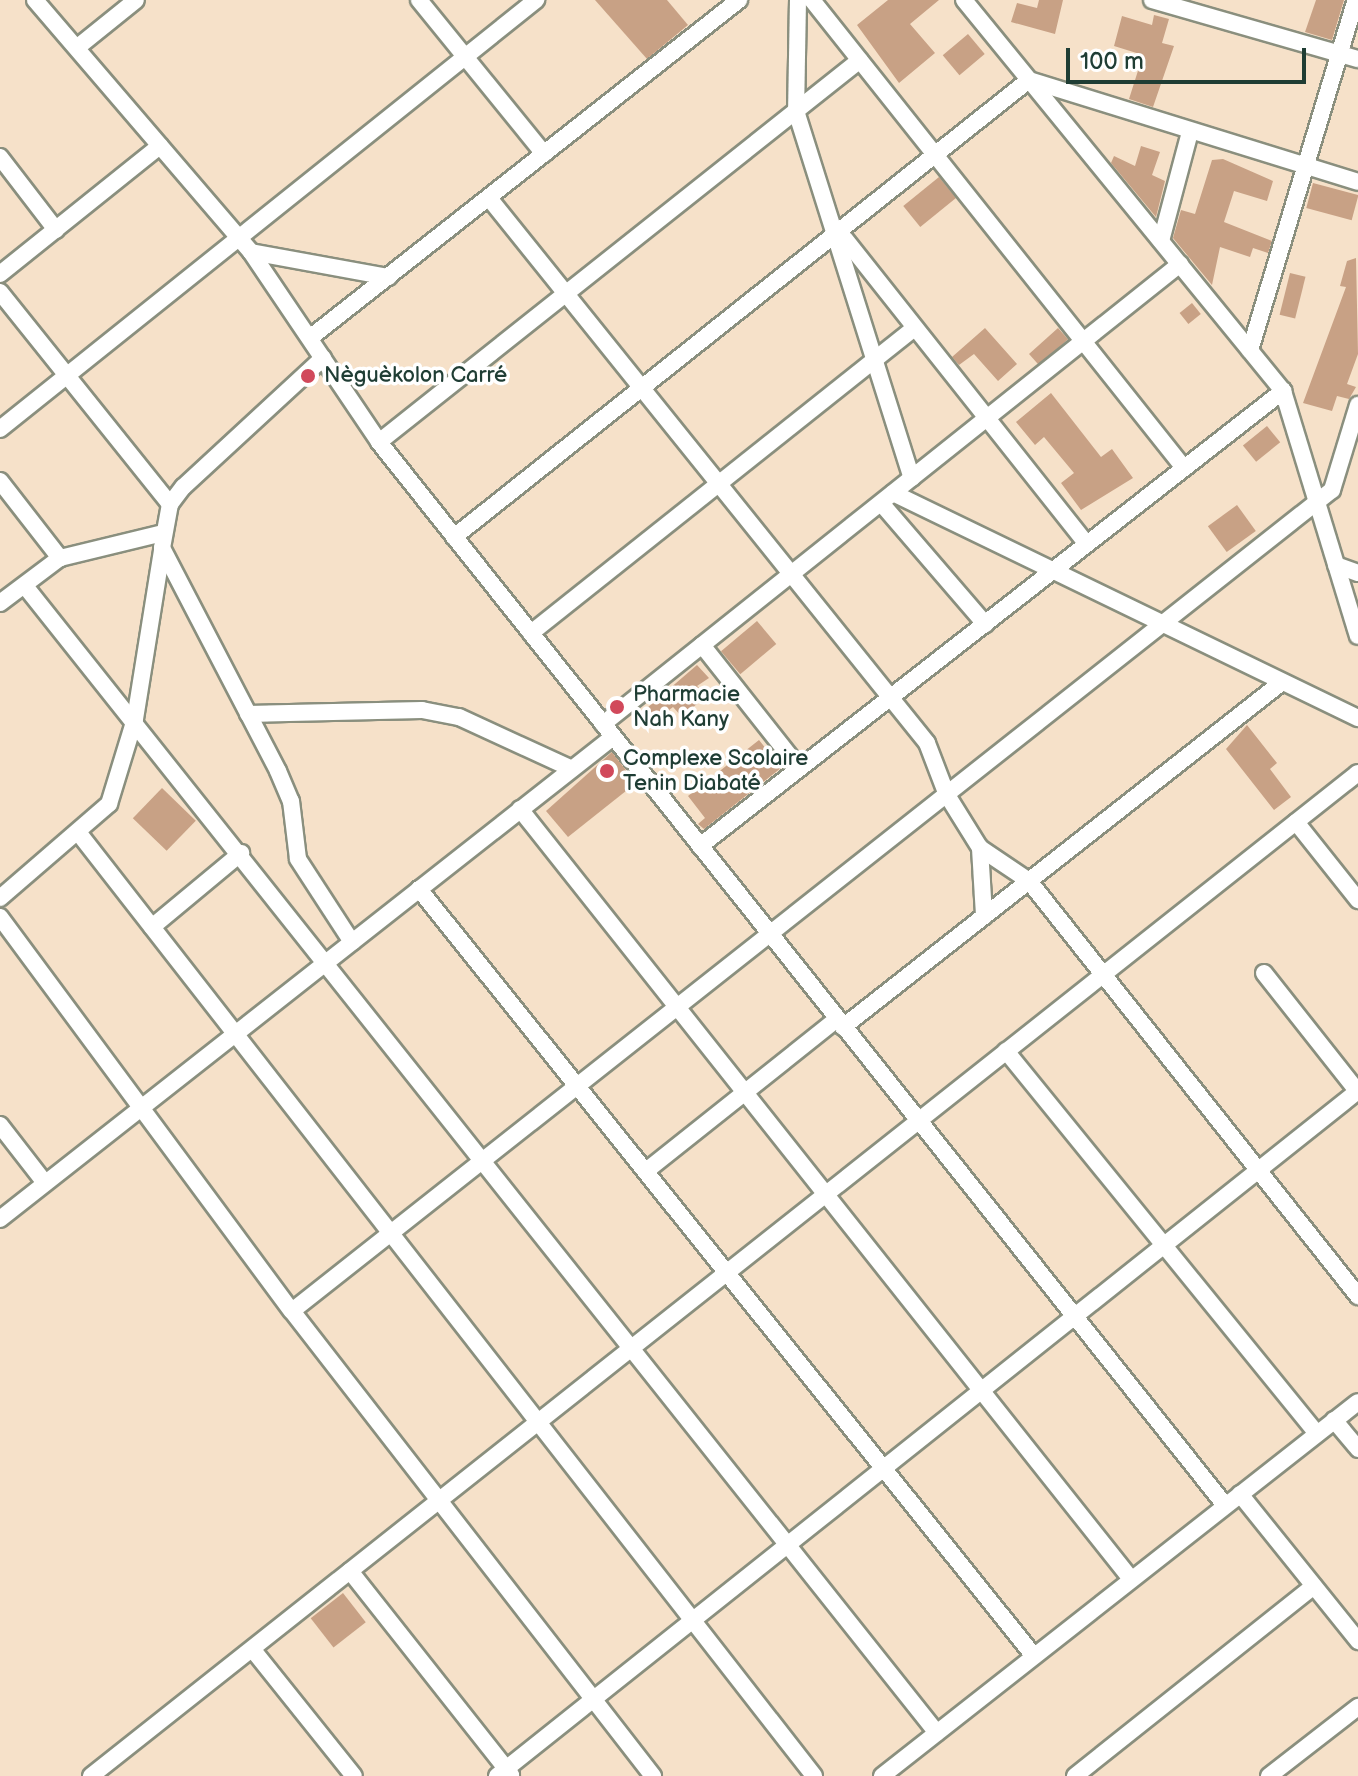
<!DOCTYPE html>
<html>
<head>
<meta charset="utf-8">
<style>
  body { margin:0 }
  #map { position:relative; width:1358px; height:1776px; overflow:hidden; background:#f6e1c9; font-family:"Balsamiq Sans",sans-serif }
  div>[style] { position:absolute }
  [style*='--x'] { left:calc(var(--x)*1px); top:calc(var(--y)*1px); width:calc(var(--w)*1px); rotate:calc(var(--a)*1deg) }
  .building>* { inset:0; background:#c8a185; transform-origin:0 0 }
  .roads { filter:drop-shadow(2px 0 #8a8f7e) drop-shadow(-2px 0 #8a8f7e) drop-shadow(0 2px #8a8f7e) drop-shadow(0 -2px #8a8f7e) }
  .minor>* { height:16px; margin:-8px; padding:0 8px; transform-origin:8px; border-radius:8px; background:#fff }
  .dots>* { width:22px; height:22px; translate:-50% -50%; box-sizing:border-box; border:4px solid #fff; border-radius:50% }
  span { translate:-50% -50%; white-space:nowrap; text-align:center; line-height:1.15; -webkit-text-stroke:7px #fff; paint-order:stroke }
  .poi-label { font-size:22px; color:#1f3d34 }
  .left { translate:0 -50%; text-align:left }
  .scale { position:absolute; left:1066px; top:48px; width:240px; height:36px; box-sizing:border-box; border:4px solid #1f3d34; border-top:0; padding-left:10px; font-size:24px; line-height:28px; white-space:nowrap; color:#1f3d34; -webkit-text-stroke:6px #fff; paint-order:stroke }
</style>
</head>
<body>
<div id="map">
  <div class="building">
    <div style="clip-path:polygon(595px 0,667px 0,688px 25px,647px 59px)"></div>
    <div style="clip-path:polygon(888px 0,939px 0,910px 24px,935px 53px,899px 83px,857px 25px)"></div>
    <div style="clip-path:polygon(1039px 0,1063px 0,1055px 34px,1011px 22px,1017px 3px,1037px 8px)"></div>
    <div style="clip-path:polygon(1316px 0,1344px 0,1332px 40px,1305px 32px)"></div>
    <div style="clip-path:polygon(1154px 15px,1169px 19px,1162px 43px,1174px 46px,1153px 107px,1129px 99px,1143px 55px,1114px 46px,1122px 16px,1152px 25px)"></div>
    <div style="left:968px;top:34px;width:26px;height:33px;rotate:50deg"></div>
    <div style="clip-path:polygon(1141px 146px,1160px 152px,1152px 175px,1165px 181px,1156px 217px,1111px 163px,1114px 156px,1135px 166px)"></div>
    <div style="clip-path:polygon(1223px 159px,1273px 181px,1267px 201px,1234px 191px,1224px 222px,1272px 241px,1268px 253px,1253px 248px,1250px 257px,1220px 247px,1212px 285px,1173px 238px,1181px 210px,1195px 214px,1212px 160px)"></div>
    <div style="left:939px;top:177px;width:27px;height:46px;rotate:51deg"></div>
    <div style="left:1313px;top:183px;width:47px;height:26px;rotate:15deg"></div>
    <div style="clip-path:polygon(1356px 258px,1358px 354px,1347px 384px,1356px 387px,1349px 399px,1337px 396px,1332px 411px,1303px 403px,1346px 287px,1340px 286px,1347px 261px)"></div>
    <div style="left:1290px;top:273px;width:16px;height:43px;rotate:14deg"></div>
    <div style="left:1192px;top:303px;width:14px;height:16px;rotate:51deg"></div>
    <div style="clip-path:polygon(985px 328px,1017px 364px,998px 381px,974px 354px,959px 365px,952px 357px)"></div>
    <div style="left:1058px;top:328px;width:15px;height:39px;rotate:48deg"></div>
    <div style="clip-path:polygon(1051px 393px,1101px 457px,1112px 449px,1133px 478px,1081px 510px,1061px 483px,1074px 473px,1044px 437px,1035px 445px,1016px 422px)"></div>
    <div style="left:1267px;top:426px;width:21px;height:31px;rotate:51deg"></div>
    <div style="left:1237px;top:505px;width:32px;height:36px;rotate:54deg"></div>
    <div style="left:757px;top:621px;width:30px;height:47px;rotate:50deg"></div>
    <div style="clip-path:polygon(697px 665px,709px 678px,697px 686px,707px 695px,682px 717px,673px 707px,656px 720px,647px 708px)"></div>
    <div style="clip-path:polygon(1247px 725px,1277px 763px,1270px 769px,1291px 797px,1274px 810px,1226px 749px)"></div>
    <div style="clip-path:polygon(759px 740px,781px 768px,704px 829px,698px 824px,705px 818px,688px 796px)"></div>
    <div style="clip-path:polygon(612px 752px,636px 783px,568px 837px,546px 811px)"></div>
    <div style="left:162px;top:788px;width:47px;height:42px;rotate:44deg"></div>
    <div style="left:343px;top:1593px;width:37px;height:41px;rotate:52deg"></div>
  </div>
  <div class="roads">
    <div class="minor">
      <div style="--x:35;--y:0;--w:332;--a:49.4"></div>
      <div style="--x:251;--y:252;--w:229;--a:56"></div>
      <div style="--x:379;--y:442;--w:1359;--a:51.49"></div>
      <div style="--x:419;--y:0;--w:198;--a:50.9"></div>
      <div style="--x:798;--y:0;--w:111;--a:91"></div>
      <div style="--x:796;--y:111;--w:385;--a:72.5"></div>
      <div style="--x:812;--y:0;--w:598;--a:51.52"></div>
      <div style="--x:964;--y:0;--w:505;--a:50.79"></div>
      <div style="--x:1283;--y:391;--w:256;--a:73"></div>
      <div style="--x:1152;--y:0;--w:214;--a:16"></div>
      <div style="--x:79;--y:46;--w:73;--a:-38.9"></div>
      <div style="--x:0;--y:157;--w:92;--a:52.5"></div>
      <div style="--x:489;--y:198;--w:699;--a:51.21"></div>
      <div style="--x:927;--y:743;--w:56;--a:69"></div>
      <div style="--x:947;--y:795;--w:62;--a:58.1"></div>
      <div style="--x:980;--y:848;--w:59;--a:34"></div>
      <div style="--x:1029;--y:881;--w:530;--a:51.59"></div>
      <div style="--x:845;--y:239;--w:389;--a:51.6"></div>
      <div style="--x:1161;--y:241;--w:113;--a:-75.1"></div>
      <div style="--x:251;--y:252;--w:140;--a:10.3"></div>
      <div style="--x:0;--y:274;--w:205;--a:-38.7"></div>
      <div style="--x:0;--y:292;--w:272;--a:51.3"></div>
      <div style="--x:311;--y:337;--w:545;--a:-38.22"></div>
      <div style="--x:1250;--y:350;--w:366;--a:-73.2"></div>
      <div style="--x:323;--y:358;--w:190;--a:137.3"></div>
      <div style="--x:183;--y:487;--w:21;--a:127"></div>
      <div style="--x:170;--y:504;--w:45;--a:100.3"></div>
      <div style="--x:162;--y:548;--w:251;--a:62.5"></div>
      <div style="--x:278;--y:771;--w:33;--a:67"></div>
      <div style="--x:291;--y:801;--w:58;--a:83.1"></div>
      <div style="--x:298;--y:859;--w:99;--a:57"></div>
      <div style="--x:0;--y:429;--w:687;--a:-38.67"></div>
      <div style="--x:379;--y:442;--w:614;--a:-38.46"></div>
      <div style="--x:0;--y:481;--w:98;--a:52.1"></div>
      <div style="--x:893;--y:493;--w:517;--a:25.82"></div>
      <div style="--x:881;--y:503;--w:160;--a:49.3"></div>
      <div style="--x:454;--y:537;--w:734;--a:-38.48"></div>
      <div style="--x:1029;--y:80;--w:344;--a:17.2"></div>
      <div style="--x:1336;--y:565;--w:23;--a:20"></div>
      <div style="--x:25;--y:586;--w:1465;--a:51.51"></div>
      <div style="--x:0;--y:603;--w:75;--a:-36.9"></div>
      <div style="--x:60;--y:558;--w:106;--a:-13.6"></div>
      <div style="--x:531;--y:633;--w:490;--a:-38.5"></div>
      <div style="--x:702;--y:645;--w:157;--a:51.7"></div>
      <div style="--x:248;--y:714;--w:174;--a:-1.3"></div>
      <div style="--x:422;--y:710;--w:38;--a:11"></div>
      <div style="--x:459;--y:717;--w:124;--a:24.7"></div>
      <div style="--x:603;--y:724;--w:738;--a:-38.56"></div>
      <div style="--x:520;--y:809;--w:983;--a:51.57"></div>
      <div style="--x:1296;--y:822;--w:100;--a:51.5"></div>
      <div style="--x:81;--y:836;--w:1192;--a:52.05"></div>
      <div style="--x:700;--y:846;--w:740;--a:-37.97"></div>
      <div style="--x:980;--y:848;--w:68;--a:86.6"></div>
      <div style="--x:419;--y:889;--w:983;--a:51.28"></div>
      <div style="--x:0;--y:898;--w:144;--a:-40.8"></div>
      <div style="--x:109;--y:804;--w:89;--a:-73"></div>
      <div style="--x:135;--y:719;--w:171;--a:-80.9"></div>
      <div style="--x:0;--y:917;--w:490;--a:53.5"></div>
      <div style="--x:292;--y:1311;--w:589;--a:52.18"></div>
      <div style="--x:152;--y:927;--w:116;--a:-39.7"></div>
      <div style="--x:1264;--y:973;--w:152;--a:51.7"></div>
      <div style="--x:843;--y:1027;--w:558;--a:-38.16"></div>
      <div style="--x:1006;--y:1051;--w:493;--a:50.9"></div>
      <div style="--x:0;--y:1125;--w:73;--a:52.2"></div>
      <div style="--x:646;--y:1171;--w:244;--a:-38.5"></div>
      <div style="--x:0;--y:1219;--w:780;--a:-38.18"></div>
      <div style="--x:292;--y:1311;--w:1325;--a:-38.29"></div>
      <div style="--x:1332;--y:490;--w:89;--a:-73"></div>
      <div style="--x:1334;--y:1420;--w:38;--a:50"></div>
      <div style="--x:1240;--y:1494;--w:189;--a:51.2"></div>
      <div style="--x:350;--y:1571;--w:260;--a:51.7"></div>
      <div style="--x:253;--y:1650;--w:161;--a:51.3"></div>
      <div style="--x:91;--y:1776;--w:1616;--a:-38.37"></div>
      <div style="--x:497;--y:1776;--w:1100;--a:-38.51"></div>
      <div style="--x:882;--y:1776;--w:605;--a:-38.16"></div>
      <div style="--x:1075;--y:1776;--w:305;--a:-38.5"></div>
      <div style="--x:1269;--y:1776;--w:113;--a:-37.8"></div>
    </div>
  </div>
  <div class="dots">
    <div style="left:308px;top:376px;background:#d1495b"></div>
    <div style="left:617px;top:707px;background:#d1495b"></div>
    <div style="left:607px;top:771px;background:#d1495b"></div>
  </div>
  <div class="poi-label">
    <span class="left" style="left:324px;top:376px">Nèguèkolon Carré</span>
    <span class="left" style="left:633px;top:707px">Pharmacie<br>Nah Kany</span>
    <span class="left" style="left:623px;top:771px">Complexe Scolaire<br>Tenin Diabaté</span>
  </div>
  <div class="scale">100 m</div>
</div>
</body>
</html>
